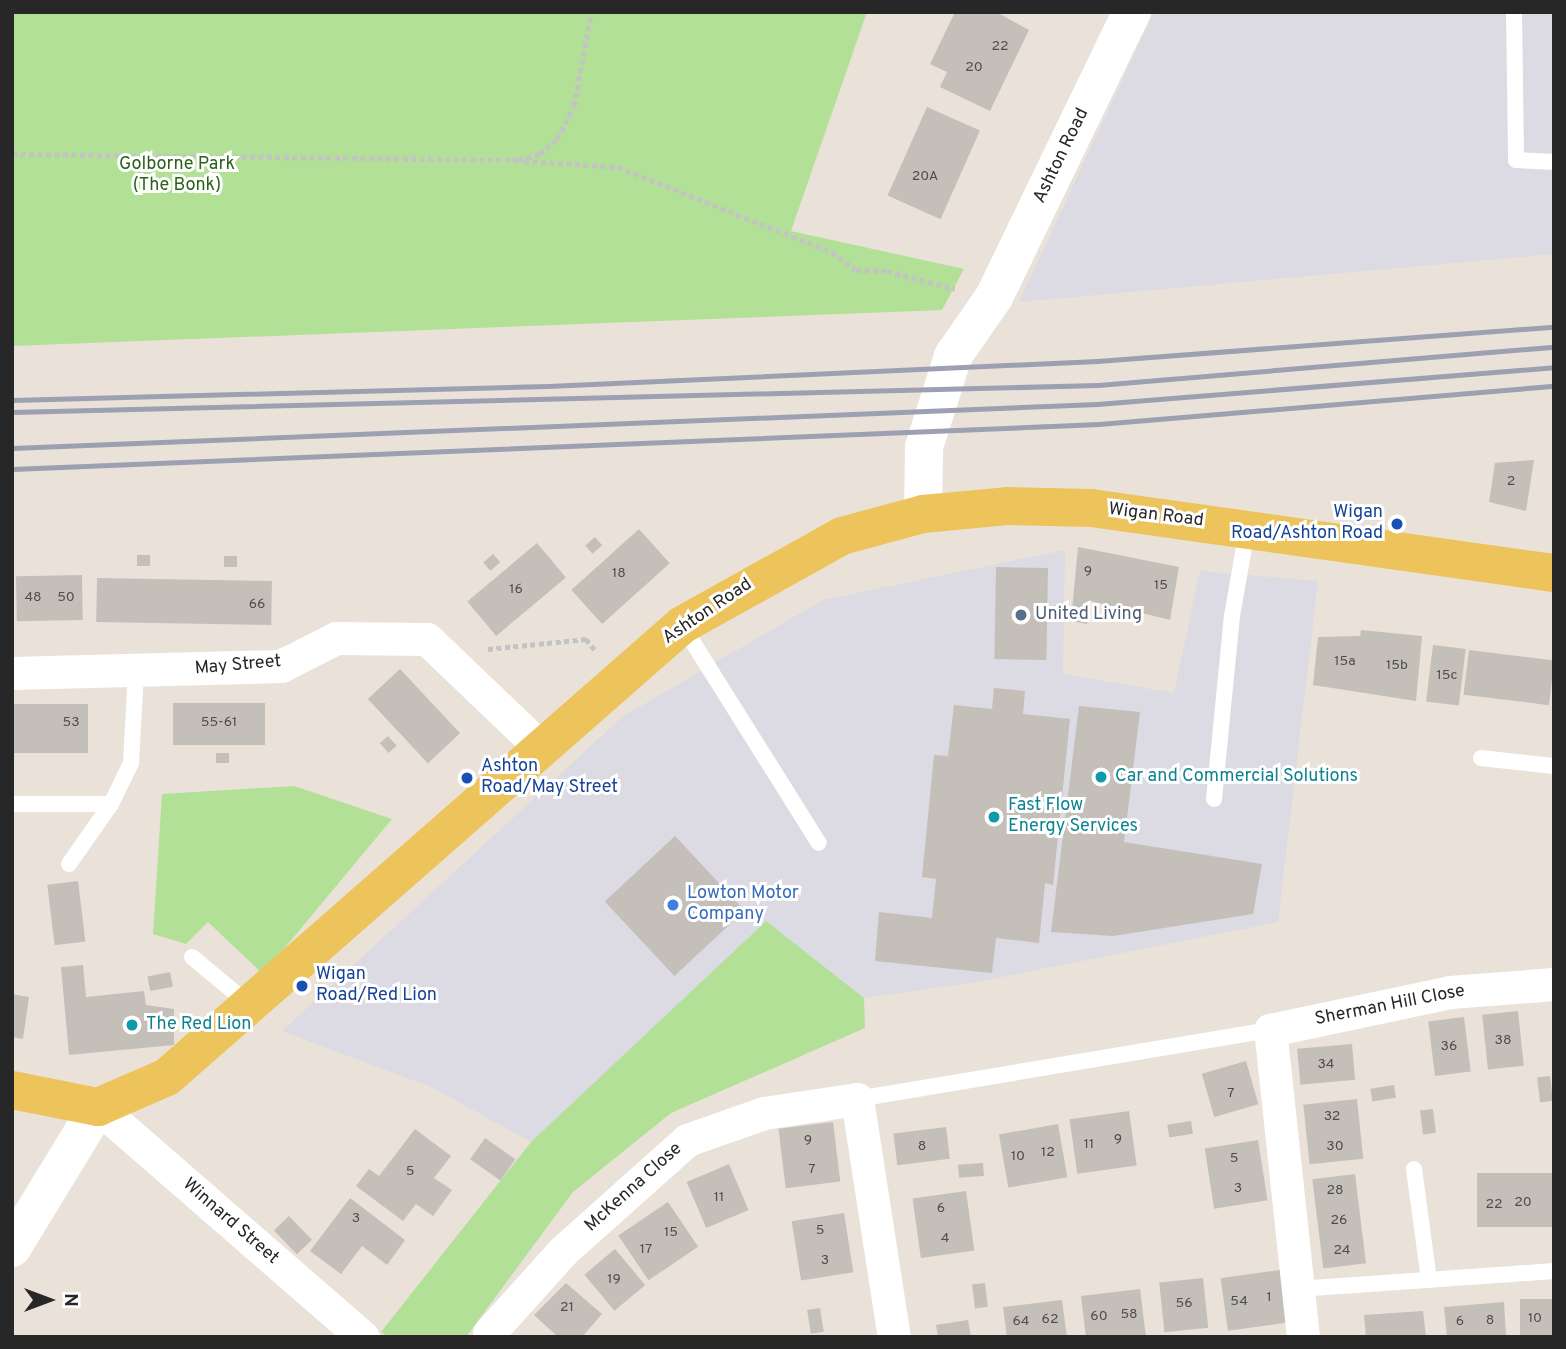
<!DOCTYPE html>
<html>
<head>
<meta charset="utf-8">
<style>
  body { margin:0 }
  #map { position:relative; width:1566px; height:1349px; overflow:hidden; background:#eae2d9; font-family:Overpass,sans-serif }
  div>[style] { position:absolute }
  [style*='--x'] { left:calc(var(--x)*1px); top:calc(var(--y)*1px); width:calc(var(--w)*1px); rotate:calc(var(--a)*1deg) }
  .industrial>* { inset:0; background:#dcdae2 }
  .green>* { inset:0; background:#b2e096 }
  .building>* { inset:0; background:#c5bfb9; transform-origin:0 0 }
  .path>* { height:4.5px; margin-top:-2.25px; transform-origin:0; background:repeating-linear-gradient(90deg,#c3c3c3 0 5px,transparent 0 8.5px) }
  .service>* { height:16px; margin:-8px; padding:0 8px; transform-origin:8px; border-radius:8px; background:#fff }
  .minor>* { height:33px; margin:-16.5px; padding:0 16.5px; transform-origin:16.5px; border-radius:16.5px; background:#fff }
  .secondary>* { height:38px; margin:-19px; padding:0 19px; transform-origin:19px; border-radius:19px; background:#fff }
  .primary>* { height:38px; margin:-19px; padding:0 19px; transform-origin:19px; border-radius:19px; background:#ecc45b }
  .rail>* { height:5px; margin:-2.5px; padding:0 2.5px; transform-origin:2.5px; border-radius:2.5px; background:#9ca0b2 }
  .dots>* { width:19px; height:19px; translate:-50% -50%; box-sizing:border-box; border:4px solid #fff; border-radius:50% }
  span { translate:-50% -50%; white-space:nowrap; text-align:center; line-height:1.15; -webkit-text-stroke:6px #fff; paint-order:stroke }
  .number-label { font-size:14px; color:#4e4d4c }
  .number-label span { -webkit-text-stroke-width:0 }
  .street-label { font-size:18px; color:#272727 }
  .park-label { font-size:18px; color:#2c611b }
  .transit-label { font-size:18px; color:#164399 }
  .right { translate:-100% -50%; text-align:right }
  .left { translate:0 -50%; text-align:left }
  .service-label { font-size:18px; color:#4e5e75 }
  .culture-label { font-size:18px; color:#0d838f }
  .shop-label { font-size:18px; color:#366cbe }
  .frame { position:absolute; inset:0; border:14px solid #272727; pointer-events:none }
  .north { position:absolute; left:14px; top:1265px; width:70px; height:70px; -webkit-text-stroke:5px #fff; paint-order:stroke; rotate:90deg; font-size:19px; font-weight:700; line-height:28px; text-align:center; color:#272727 }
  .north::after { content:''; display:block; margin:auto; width:24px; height:32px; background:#272727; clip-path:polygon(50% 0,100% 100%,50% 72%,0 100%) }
</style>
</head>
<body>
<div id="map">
  <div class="industrial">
    <div style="clip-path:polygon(1154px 12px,1554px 12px,1554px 254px,1019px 302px)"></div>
    <div style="clip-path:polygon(1065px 550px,1063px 674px,1174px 693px,1200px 571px,1318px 581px,1278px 922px,976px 982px,864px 998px,766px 921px,531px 1142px,431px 1087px,282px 1031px,622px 717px,823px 600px)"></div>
  </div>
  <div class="green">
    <div style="clip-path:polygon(12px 12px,867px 12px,791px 231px,964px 269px,942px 310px,12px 346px)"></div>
    <div style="clip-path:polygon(294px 786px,392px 819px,263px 974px,208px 922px,186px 944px,153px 934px,162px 794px)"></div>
    <div style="clip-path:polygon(766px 921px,864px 998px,865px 1028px,671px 1113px,573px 1192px,466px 1337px,389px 1337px,381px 1332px,531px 1142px)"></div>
  </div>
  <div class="building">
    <div style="clip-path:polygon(955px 12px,996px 12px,1029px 30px,990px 111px,940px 87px,947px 72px,930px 64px)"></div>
    <div style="left:927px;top:107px;width:58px;height:97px;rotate:24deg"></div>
    <div style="clip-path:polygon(1534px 460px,1526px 511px,1489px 502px,1495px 463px)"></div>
    <div style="left:639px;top:529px;width:46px;height:91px;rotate:48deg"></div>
    <div style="left:595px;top:537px;width:11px;height:13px;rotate:49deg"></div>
    <div style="left:537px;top:543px;width:45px;height:91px;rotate:50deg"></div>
    <div style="clip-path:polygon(1078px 547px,1179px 567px,1170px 620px,1134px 611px,1134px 620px,1114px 618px,1114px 607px,1090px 601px,1087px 624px,1071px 621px)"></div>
    <div style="left:493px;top:554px;width:11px;height:13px;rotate:49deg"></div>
    <div style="left:137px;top:555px;width:13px;height:11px"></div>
    <div style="left:224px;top:556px;width:13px;height:11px"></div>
    <div style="left:1048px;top:568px;width:92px;height:52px;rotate:91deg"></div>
    <div style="left:82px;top:575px;width:45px;height:66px;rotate:89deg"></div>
    <div style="left:97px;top:578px;width:175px;height:44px;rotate:1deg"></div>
    <div style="clip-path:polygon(1361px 630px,1422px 636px,1416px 701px,1313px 685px,1318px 637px,1360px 636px)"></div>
    <div style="left:1433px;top:645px;width:33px;height:57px;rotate:7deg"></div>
    <div style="left:1469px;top:650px;width:86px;height:45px;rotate:7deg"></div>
    <div style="left:400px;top:669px;width:88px;height:44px;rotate:47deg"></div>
    <div style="clip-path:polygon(994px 688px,1025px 691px,1023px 714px,1070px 719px,1053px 885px,1045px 883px,1039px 943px,996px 938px,992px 973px,875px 961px,879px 912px,932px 918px,936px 879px,922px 877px,934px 755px,948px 756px,954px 705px,992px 709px)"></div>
    <div style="left:173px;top:703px;width:92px;height:42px"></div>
    <div style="left:12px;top:704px;width:76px;height:49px"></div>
    <div style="clip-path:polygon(1079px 706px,1140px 712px,1124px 842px,1262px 864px,1253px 914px,1113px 936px,1051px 932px)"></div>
    <div style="left:388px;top:736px;width:13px;height:11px;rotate:48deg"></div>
    <div style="left:216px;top:753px;width:13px;height:10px"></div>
    <div style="left:675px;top:836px;width:102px;height:96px;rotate:47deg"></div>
    <div style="left:78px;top:881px;width:61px;height:31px;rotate:83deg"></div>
    <div style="clip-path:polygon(83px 965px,86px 997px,144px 991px,146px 1005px,174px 1009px,174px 1045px,69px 1055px,61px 967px)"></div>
    <div style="left:170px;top:972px;width:15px;height:23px;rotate:79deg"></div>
    <div style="clip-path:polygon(12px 994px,29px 997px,23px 1039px,12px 1037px)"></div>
    <div style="left:1518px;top:1011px;width:55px;height:36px;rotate:84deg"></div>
    <div style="left:1464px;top:1017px;width:55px;height:36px;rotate:83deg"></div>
    <div style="left:1352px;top:1044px;width:36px;height:55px;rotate:85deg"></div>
    <div style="left:1246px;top:1061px;width:45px;height:46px;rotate:74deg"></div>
    <div style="left:1550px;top:1076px;width:25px;height:13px;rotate:83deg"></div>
    <div style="left:1394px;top:1085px;width:13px;height:24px;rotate:81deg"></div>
    <div style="left:1357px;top:1099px;width:60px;height:54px;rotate:84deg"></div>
    <div style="left:1433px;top:1109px;width:24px;height:13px;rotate:83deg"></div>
    <div style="left:1129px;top:1111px;width:55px;height:60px;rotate:82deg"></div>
    <div style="left:1191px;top:1121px;width:13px;height:24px;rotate:81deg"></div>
    <div style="left:833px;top:1122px;width:60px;height:55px;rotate:83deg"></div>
    <div style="left:1058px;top:1124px;width:54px;height:60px;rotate:80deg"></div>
    <div style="left:946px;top:1127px;width:32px;height:53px;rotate:83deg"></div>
    <div style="clip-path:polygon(415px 1129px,451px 1156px,434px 1178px,452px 1190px,433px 1216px,416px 1204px,403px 1221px,356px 1186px,369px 1169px,379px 1176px)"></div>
    <div style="left:485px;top:1138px;width:37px;height:26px;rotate:35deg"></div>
    <div style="left:1258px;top:1140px;width:61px;height:54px;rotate:81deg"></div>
    <div style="left:983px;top:1163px;width:13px;height:25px;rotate:86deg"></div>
    <div style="left:729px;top:1164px;width:50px;height:46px;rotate:67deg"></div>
    <div style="left:1554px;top:1173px;width:54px;height:77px;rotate:90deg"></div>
    <div style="left:1355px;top:1174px;width:90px;height:43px;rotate:83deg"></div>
    <div style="left:966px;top:1191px;width:60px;height:54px;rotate:82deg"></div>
    <div style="clip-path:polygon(350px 1198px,405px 1240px,387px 1265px,362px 1246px,341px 1274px,310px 1251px)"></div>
    <div style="left:668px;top:1202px;width:54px;height:60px;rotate:56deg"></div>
    <div style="left:844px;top:1213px;width:60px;height:53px;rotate:81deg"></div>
    <div style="left:289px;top:1216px;width:33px;height:21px;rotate:46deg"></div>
    <div style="left:615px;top:1249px;width:47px;height:40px;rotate:50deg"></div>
    <div style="left:1280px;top:1270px;width:53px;height:60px;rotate:82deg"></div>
    <div style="left:1203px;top:1278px;width:50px;height:44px;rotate:84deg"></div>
    <div style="clip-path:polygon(566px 1283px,602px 1314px,582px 1337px,558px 1337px,534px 1315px)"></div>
    <div style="left:985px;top:1283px;width:24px;height:13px;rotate:83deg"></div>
    <div style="clip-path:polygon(1140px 1289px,1146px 1337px,1086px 1337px,1081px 1296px)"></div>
    <div style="left:1554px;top:1299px;width:38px;height:34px;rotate:90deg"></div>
    <div style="clip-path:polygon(1062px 1300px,1067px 1337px,1007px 1337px,1003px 1307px)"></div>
    <div style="clip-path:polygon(1504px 1302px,1506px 1337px,1447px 1337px,1444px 1307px)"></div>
    <div style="left:820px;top:1308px;width:24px;height:13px;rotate:81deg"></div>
    <div style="clip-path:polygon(1423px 1311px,1426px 1337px,1366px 1337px,1364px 1315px)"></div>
    <div style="clip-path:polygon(968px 1320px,971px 1337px,938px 1337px,936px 1325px)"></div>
  </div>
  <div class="path">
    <div style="--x:12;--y:154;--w:506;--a:0.68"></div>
    <div style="--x:518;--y:160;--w:23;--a:-15"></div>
    <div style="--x:540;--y:154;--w:23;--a:-41"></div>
    <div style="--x:557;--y:139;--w:37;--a:-63"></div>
    <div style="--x:574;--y:106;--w:96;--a:-79.7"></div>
    <div style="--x:524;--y:161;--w:94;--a:3.7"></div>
    <div style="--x:618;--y:167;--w:230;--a:21.7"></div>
    <div style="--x:832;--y:252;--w:30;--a:37"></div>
    <div style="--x:856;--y:270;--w:31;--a:2"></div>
    <div style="--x:887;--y:271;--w:70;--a:14.8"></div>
    <div style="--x:488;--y:649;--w:99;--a:-5.8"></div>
    <div style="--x:586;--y:639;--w:16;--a:50"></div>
  </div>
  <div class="service">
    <div style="--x:1514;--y:12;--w:148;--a:89.2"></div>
    <div style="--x:1516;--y:160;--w:38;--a:3"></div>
    <div style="--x:682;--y:625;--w:257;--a:57.9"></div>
    <div style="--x:1481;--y:758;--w:73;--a:6.3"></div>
    <div style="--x:1214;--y:799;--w:184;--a:-84.4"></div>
    <div style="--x:1232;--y:616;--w:87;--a:-80.1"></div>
    <div style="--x:12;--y:804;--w:99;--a:0"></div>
    <div style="--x:111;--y:804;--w:46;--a:-64"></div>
    <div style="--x:131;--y:763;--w:91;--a:-86.9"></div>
    <div style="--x:69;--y:864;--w:73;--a:-55"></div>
    <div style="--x:192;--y:957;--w:77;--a:39.7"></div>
    <div style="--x:857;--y:1099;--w:419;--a:-9.5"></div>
    <div style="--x:1414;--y:1169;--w:112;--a:82.3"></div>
    <div style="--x:1298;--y:1289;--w:257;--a:-4"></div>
  </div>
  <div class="minor">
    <div style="--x:12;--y:673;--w:269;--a:-1.5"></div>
    <div style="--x:281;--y:666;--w:62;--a:-27"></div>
    <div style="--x:336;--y:638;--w:91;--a:0.6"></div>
    <div style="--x:427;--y:639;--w:156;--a:43.7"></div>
    <div style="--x:98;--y:1107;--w:351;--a:41"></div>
    <div style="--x:489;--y:1333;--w:110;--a:-47.9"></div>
    <div style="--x:563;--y:1251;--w:166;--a:-41.8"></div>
    <div style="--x:687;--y:1140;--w:82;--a:-19.3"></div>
    <div style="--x:764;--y:1113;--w:94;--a:-8.6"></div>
    <div style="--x:857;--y:1099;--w:241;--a:81.2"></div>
    <div style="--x:1303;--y:1337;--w:309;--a:-96.1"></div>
    <div style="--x:1270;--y:1030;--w:184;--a:-11.9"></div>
    <div style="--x:1450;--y:992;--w:104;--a:-4.4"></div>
  </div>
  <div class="secondary">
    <div style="--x:923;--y:514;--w:67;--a:-89.1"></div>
    <div style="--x:924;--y:447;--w:96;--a:-72.3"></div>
    <div style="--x:953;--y:356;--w:72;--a:-55.2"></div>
    <div style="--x:994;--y:297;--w:317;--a:-64.2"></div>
    <div style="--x:12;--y:1248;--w:165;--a:-58.6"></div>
  </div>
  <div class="primary">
    <div style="--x:12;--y:1090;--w:88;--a:11.2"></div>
    <div style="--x:98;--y:1107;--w:75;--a:-23.5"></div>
    <div style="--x:167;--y:1077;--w:685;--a:-41.27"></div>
    <div style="--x:682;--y:625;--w:183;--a:-29.1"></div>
    <div style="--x:842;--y:536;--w:84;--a:-15.2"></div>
    <div style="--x:923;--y:514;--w:84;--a:-5.4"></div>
    <div style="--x:1007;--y:506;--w:84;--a:1.4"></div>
    <div style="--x:1091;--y:508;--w:468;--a:8"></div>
  </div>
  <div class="rail">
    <div style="--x:12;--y:400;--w:536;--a:-1.5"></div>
    <div style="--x:548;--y:386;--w:550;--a:-2.61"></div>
    <div style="--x:1097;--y:361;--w:458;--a:-4.3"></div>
    <div style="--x:12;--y:412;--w:1086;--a:-1.42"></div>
    <div style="--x:1098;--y:385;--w:458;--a:-4.8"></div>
    <div style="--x:12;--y:448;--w:1086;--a:-2.32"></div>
    <div style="--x:1097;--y:404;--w:458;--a:-4.6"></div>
    <div style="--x:12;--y:469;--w:1088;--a:-2.37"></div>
    <div style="--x:1099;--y:424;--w:457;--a:-4.8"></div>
  </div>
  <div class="dots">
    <div style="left:1397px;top:524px;background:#1a4fb4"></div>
    <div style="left:1021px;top:615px;background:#5c6f8a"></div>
    <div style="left:1101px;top:777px;background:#0f9aa8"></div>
    <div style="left:467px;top:778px;background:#1a4fb4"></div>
    <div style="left:994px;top:817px;background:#0f9aa8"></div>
    <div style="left:673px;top:905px;background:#3f7fe0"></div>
    <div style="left:302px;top:986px;background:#1a4fb4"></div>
    <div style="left:132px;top:1025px;background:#0f9aa8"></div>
  </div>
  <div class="number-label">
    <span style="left:1000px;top:47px">22</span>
    <span style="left:974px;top:68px">20</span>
    <span style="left:925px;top:177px">20A</span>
    <span style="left:1511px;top:482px">2</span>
    <span style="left:1088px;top:572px">9</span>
    <span style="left:619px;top:574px">18</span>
    <span style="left:1161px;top:586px">15</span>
    <span style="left:516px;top:590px">16</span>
    <span style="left:33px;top:598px">48</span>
    <span style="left:66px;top:598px">50</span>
    <span style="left:257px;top:605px">66</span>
    <span style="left:1345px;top:662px">15a</span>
    <span style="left:1397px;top:666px">15b</span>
    <span style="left:1447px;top:676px">15c</span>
    <span style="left:71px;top:723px">53</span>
    <span style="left:219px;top:723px">55-61</span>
    <span style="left:1503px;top:1041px">38</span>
    <span style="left:1449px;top:1047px">36</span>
    <span style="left:1326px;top:1065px">34</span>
    <span style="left:1231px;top:1094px">7</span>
    <span style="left:1332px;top:1117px">32</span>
    <span style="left:1118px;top:1140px">9</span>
    <span style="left:808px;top:1141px">9</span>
    <span style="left:1089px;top:1145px">11</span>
    <span style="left:922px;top:1147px">8</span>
    <span style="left:1335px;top:1147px">30</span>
    <span style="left:1048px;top:1153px">12</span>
    <span style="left:1018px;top:1157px">10</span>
    <span style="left:1234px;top:1159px">5</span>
    <span style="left:812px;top:1170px">7</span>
    <span style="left:410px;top:1172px">5</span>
    <span style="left:1238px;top:1189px">3</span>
    <span style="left:1335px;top:1191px">28</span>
    <span style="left:719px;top:1198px">11</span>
    <span style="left:1523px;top:1203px">20</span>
    <span style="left:1494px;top:1205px">22</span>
    <span style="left:941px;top:1209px">6</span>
    <span style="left:356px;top:1219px">3</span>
    <span style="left:1339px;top:1221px">26</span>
    <span style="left:820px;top:1231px">5</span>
    <span style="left:671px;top:1233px">15</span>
    <span style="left:945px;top:1239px">4</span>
    <span style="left:646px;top:1250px">17</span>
    <span style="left:1342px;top:1251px">24</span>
    <span style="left:825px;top:1261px">3</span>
    <span style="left:614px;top:1280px">19</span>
    <span style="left:1269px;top:1298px">1</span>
    <span style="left:1239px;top:1302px">54</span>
    <span style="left:1184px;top:1304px">56</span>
    <span style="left:567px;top:1308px">21</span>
    <span style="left:1129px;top:1315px">58</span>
    <span style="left:1099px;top:1317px">60</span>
    <span style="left:1535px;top:1319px">10</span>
    <span style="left:1050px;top:1320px">62</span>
    <span style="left:1490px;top:1321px">8</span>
    <span style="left:1021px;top:1322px">64</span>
    <span style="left:1460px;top:1322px">6</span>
  </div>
  <div class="street-label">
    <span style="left:1062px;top:156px;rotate:-64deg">Ashton Road</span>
    <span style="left:1156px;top:516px;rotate:7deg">Wigan Road</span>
    <span style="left:708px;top:612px;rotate:-34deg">Ashton Road</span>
    <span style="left:238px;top:666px;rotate:-5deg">May Street</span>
    <span style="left:1390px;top:1006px;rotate:-11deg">Sherman Hill Close</span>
    <span style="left:634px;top:1188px;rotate:-42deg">McKenna Close</span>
    <span style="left:230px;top:1222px;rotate:41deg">Winnard Street</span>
  </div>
  <div class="park-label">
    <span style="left:177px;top:176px">Golborne Park<br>(The Bonk)</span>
  </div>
  <div class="transit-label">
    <span class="right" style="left:1383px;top:524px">Wigan<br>Road/Ashton Road</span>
    <span class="left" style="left:481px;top:778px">Ashton<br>Road/May Street</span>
    <span class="left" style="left:316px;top:986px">Wigan<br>Road/Red Lion</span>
  </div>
  <div class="service-label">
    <span class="left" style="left:1035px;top:615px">United Living</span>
  </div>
  <div class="culture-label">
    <span class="left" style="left:1115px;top:777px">Car and Commercial Solutions</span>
    <span class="left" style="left:1008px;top:817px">Fast Flow<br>Energy Services</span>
    <span class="left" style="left:146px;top:1025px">The Red Lion</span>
  </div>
  <div class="shop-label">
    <span class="left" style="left:687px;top:905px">Lowton Motor<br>Company</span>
  </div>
  <div class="frame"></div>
  <div class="north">N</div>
</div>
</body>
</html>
